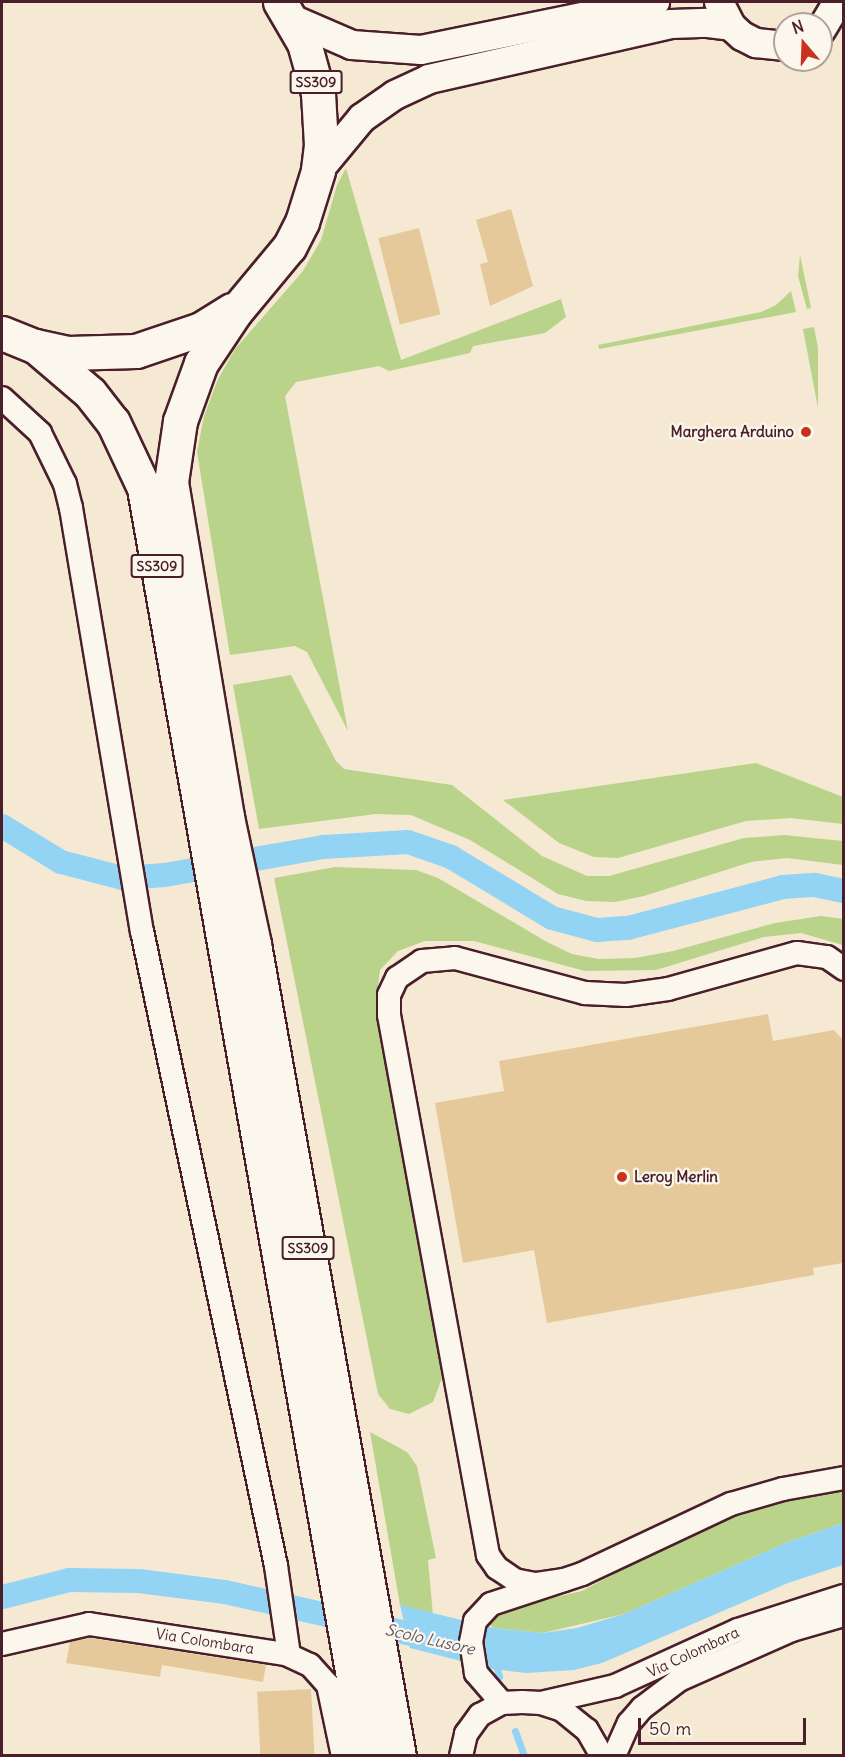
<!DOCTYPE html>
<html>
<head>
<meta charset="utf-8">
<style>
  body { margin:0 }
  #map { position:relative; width:845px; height:1757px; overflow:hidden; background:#f5e9d3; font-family:Delius,sans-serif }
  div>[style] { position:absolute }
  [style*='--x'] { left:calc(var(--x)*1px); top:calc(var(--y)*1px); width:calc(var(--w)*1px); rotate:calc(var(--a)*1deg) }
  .green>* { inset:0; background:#bad38a }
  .water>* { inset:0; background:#93d4f5 }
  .stream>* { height:7px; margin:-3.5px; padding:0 3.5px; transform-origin:3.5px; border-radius:3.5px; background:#93d4f5 }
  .canal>* { height:24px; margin:-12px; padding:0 12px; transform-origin:12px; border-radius:12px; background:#93d4f5 }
  .building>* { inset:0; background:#e6c99a; transform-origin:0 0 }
  .roads { filter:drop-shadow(2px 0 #4a1f2b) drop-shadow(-2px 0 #4a1f2b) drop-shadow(0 2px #4a1f2b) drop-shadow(0 -2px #4a1f2b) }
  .minor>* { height:22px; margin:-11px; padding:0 11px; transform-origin:11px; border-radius:11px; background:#fbf7ec }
  .tertiary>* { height:28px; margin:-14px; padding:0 14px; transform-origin:14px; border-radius:14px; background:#fbf7ec }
  .primary>* { height:33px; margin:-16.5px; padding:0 16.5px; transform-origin:16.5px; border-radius:16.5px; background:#fbf7ec }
  .dots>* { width:16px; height:16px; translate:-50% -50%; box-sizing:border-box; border:3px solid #fbf7ec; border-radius:50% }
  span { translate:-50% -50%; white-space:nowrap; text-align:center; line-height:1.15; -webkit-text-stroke:4.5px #fbf7ec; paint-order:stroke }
  .shield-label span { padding:2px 4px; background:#fbf7ec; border:2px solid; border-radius:4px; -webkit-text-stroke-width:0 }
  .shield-label { font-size:14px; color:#4a1f2b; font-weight:700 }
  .poi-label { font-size:15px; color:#4a1f2b; font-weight:700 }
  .right { translate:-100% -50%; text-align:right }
  .left { translate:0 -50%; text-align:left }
  .street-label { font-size:15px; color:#4a1f2b }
  .water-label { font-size:16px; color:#605568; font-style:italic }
  .frame { position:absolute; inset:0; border:3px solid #4a1f2b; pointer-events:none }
  .north { position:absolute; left:773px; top:12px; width:60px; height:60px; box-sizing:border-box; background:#fbf7ec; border:2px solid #b4a19f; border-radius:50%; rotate:341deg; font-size:16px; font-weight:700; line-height:24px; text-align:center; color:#4a1f2b }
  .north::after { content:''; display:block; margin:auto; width:21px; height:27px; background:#c8321e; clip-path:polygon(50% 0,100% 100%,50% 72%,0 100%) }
  .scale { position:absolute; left:638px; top:1718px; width:168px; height:27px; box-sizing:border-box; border:3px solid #4a1f2b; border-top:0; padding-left:8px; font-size:18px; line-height:21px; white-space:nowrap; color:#4a1f2b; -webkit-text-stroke:4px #fbf7ec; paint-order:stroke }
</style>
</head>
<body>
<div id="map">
  <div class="green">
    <div style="clip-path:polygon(346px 168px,401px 360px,561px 299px,566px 317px,545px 333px,473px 346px,470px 353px,389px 371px,379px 366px,296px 382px,285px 396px,348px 731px,307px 652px,295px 646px,230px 655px,197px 452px,204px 416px,218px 379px,235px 349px,303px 271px,321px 240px,337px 185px)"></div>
    <div style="clip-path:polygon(800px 255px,811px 308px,807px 309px,798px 276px)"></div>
    <div style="clip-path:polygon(791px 291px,796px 312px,599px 349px,598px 345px,761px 312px,776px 305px)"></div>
    <div style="clip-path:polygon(814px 327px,818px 348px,818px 408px,803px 329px)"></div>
    <div style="clip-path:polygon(291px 675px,336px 761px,344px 769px,452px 785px,542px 856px,587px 876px,609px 876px,744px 838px,784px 835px,843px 841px,843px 865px,787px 858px,751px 862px,644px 896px,615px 902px,586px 901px,558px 894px,470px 840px,411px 815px,376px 814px,259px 829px,233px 685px)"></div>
    <div style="clip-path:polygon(756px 763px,843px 797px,843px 824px,791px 818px,746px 821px,618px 858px,594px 857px,559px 843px,503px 800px)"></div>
    <div style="clip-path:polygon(335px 867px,416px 870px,438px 878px,547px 942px,572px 954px,599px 959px,635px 958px,673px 951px,775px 923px,821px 916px,843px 919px,843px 945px,801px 933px,764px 937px,656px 970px,585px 971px,474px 941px,425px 941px,398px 951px,380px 970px,376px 1002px,442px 1378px,433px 1402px,409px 1414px,390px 1409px,378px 1394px,274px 878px)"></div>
    <div style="clip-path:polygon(370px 1432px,407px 1452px,417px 1466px,436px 1558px,428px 1560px,433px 1615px,400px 1605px)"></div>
    <div style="clip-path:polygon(843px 1489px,843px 1523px,788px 1542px,624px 1614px,543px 1633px,494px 1628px,488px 1624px,509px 1608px,582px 1591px,692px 1533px,764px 1506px)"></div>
  </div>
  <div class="water">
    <div style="clip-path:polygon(843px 1523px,843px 1565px,788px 1583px,602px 1663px,574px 1670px,526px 1673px,492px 1669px,410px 1648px,400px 1605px,494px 1628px,543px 1633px,577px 1628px,624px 1614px,788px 1542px)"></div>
  </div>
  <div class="stream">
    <div style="--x:495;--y:1661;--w:16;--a:75"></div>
    <div style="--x:515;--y:1731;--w:27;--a:70"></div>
  </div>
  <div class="canal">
    <div style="--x:2;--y:826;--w:69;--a:31.4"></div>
    <div style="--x:61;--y:862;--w:64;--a:14.5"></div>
    <div style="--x:123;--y:878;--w:42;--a:-4.1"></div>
    <div style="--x:165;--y:875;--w:161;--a:-10"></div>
    <div style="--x:324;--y:847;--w:84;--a:-3.4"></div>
    <div style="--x:408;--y:842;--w:46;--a:19.2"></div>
    <div style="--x:451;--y:857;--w:118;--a:31.1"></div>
    <div style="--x:552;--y:918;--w:47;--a:14.9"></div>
    <div style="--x:597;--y:930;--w:31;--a:-4"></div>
    <div style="--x:628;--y:928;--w:160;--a:-14.8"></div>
    <div style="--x:783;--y:887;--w:32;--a:-4"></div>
    <div style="--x:815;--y:885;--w:30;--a:12"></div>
    <div style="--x:2;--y:1597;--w:69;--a:-14.2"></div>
    <div style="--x:69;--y:1580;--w:70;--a:0.8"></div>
    <div style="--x:139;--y:1581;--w:87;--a:7.3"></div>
    <div style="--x:225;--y:1592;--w:218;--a:12.7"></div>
  </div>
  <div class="building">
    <div style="clip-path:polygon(511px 209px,533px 286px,490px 306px,480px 264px,488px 262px,476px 220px)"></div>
    <div style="left:419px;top:228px;width:89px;height:42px;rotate:76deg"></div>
    <div style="clip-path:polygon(768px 1014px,773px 1041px,834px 1030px,843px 1040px,843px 1263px,813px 1268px,814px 1275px,547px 1323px,534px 1250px,463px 1263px,435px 1103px,504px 1091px,499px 1061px)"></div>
    <div style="clip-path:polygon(90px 1638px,266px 1665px,263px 1682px,162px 1665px,160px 1677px,66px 1663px,70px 1642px)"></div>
    <div style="left:311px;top:1689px;width:66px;height:54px;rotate:87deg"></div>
  </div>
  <div class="roads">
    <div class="minor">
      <div style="--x:2;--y:398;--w:52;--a:42.6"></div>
      <div style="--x:40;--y:433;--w:57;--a:63.9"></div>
      <div style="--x:65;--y:484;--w:25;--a:76"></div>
      <div style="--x:71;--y:508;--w:429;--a:80.5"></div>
      <div style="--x:142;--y:931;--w:649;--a:78.08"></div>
      <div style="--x:276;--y:1566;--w:90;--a:81.7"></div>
      <div style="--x:564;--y:1580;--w:29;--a:172"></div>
      <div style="--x:535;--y:1584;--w:20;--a:-169"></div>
      <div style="--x:515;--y:1580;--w:22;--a:-146"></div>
      <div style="--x:497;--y:1568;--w:16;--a:-125"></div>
      <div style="--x:488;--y:1555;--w:549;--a:-100.39"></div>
      <div style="--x:389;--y:1015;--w:20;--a:-90"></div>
      <div style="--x:389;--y:995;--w:19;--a:-65"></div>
      <div style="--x:397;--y:978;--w:30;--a:-34"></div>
      <div style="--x:422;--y:961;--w:33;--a:-5"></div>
      <div style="--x:455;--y:958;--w:135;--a:15.1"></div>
      <div style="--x:585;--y:993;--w:41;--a:2.8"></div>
      <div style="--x:626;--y:995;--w:42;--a:-8.1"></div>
      <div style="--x:668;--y:989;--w:134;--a:-15.6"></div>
      <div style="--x:797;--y:953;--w:30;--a:8"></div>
      <div style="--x:827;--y:957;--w:21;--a:35"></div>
      <div style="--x:2;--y:1644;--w:89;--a:-12.9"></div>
      <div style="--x:89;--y:1624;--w:199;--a:8.7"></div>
      <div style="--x:286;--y:1654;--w:26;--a:25"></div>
      <div style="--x:310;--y:1665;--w:27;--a:48"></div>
      <div style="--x:328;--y:1685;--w:73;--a:78.1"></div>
      <div style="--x:502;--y:1703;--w:40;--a:-131"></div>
      <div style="--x:476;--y:1673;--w:31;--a:-99"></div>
      <div style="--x:471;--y:1642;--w:21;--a:-79"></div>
      <div style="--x:475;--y:1621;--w:23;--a:-47"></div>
      <div style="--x:491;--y:1604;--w:96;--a:-18.2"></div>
      <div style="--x:582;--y:1574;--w:165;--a:-25.2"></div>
      <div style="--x:731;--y:1504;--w:54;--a:-16.1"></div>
      <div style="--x:783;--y:1489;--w:62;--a:-10.2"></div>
      <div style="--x:541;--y:1703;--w:76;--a:-12.9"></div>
      <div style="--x:615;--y:1686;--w:135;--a:-24.5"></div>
      <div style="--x:738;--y:1630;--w:111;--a:-17.8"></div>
      <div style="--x:461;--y:1756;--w:23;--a:-77"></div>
      <div style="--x:466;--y:1734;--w:24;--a:-54"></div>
      <div style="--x:480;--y:1715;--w:25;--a:-29"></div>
      <div style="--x:502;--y:1703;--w:20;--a:-3"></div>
      <div style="--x:522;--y:1702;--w:19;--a:3"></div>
      <div style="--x:541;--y:1703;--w:22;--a:18"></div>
      <div style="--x:562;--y:1710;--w:32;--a:39"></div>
      <div style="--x:587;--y:1730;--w:30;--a:60"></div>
      <div style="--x:614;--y:1756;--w:36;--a:-66"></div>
      <div style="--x:629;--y:1723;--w:20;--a:-49"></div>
      <div style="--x:642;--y:1708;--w:46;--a:-37.1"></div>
      <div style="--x:679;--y:1680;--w:124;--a:-23.9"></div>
      <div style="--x:792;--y:1630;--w:54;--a:-16.1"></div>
    </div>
    <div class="tertiary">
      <div style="--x:719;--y:2;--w:27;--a:63"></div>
      <div style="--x:731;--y:26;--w:15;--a:42"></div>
      <div style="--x:742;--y:36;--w:16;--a:27"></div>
      <div style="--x:756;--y:43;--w:29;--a:6"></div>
      <div style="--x:292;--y:19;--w:65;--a:23.4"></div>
      <div style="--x:352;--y:45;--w:69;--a:4.1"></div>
      <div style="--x:421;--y:50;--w:239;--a:-11.6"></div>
      <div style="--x:821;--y:30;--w:33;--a:-59"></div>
      <div style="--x:318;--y:171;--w:69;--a:-50.3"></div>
      <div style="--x:362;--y:118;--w:40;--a:-34.9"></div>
      <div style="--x:395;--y:95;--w:38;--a:-25"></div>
      <div style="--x:429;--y:79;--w:248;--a:-12.8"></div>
      <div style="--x:671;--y:24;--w:37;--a:-2"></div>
      <div style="--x:708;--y:23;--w:23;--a:7"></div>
    </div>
    <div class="primary">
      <div style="--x:280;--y:2;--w:48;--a:59.7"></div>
      <div style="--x:304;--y:43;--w:52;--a:74.4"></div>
      <div style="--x:318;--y:93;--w:52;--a:86.7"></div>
      <div style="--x:321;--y:145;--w:26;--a:97"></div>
      <div style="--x:318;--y:171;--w:53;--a:107.4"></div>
      <div style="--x:302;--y:222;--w:28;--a:117"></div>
      <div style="--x:289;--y:247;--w:85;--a:129.7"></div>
      <div style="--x:235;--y:312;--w:61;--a:123.7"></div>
      <div style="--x:201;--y:363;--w:62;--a:109.9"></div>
      <div style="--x:180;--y:421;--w:62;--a:98.4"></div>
      <div style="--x:171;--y:482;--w:340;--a:80.5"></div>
      <div style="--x:227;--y:817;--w:130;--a:78"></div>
      <div style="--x:254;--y:944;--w:825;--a:79.88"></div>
      <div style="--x:2;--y:333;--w:35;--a:22"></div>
      <div style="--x:35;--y:346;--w:34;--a:12"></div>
      <div style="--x:68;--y:353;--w:68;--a:-1.7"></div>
      <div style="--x:136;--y:351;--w:69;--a:-18.7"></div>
      <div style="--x:201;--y:329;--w:36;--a:-32"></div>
      <div style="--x:35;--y:346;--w:72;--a:40.5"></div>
      <div style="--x:90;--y:393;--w:37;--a:52"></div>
      <div style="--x:113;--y:422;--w:73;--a:64.8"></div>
      <div style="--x:144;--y:488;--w:1287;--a:80.03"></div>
    </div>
  </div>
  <div class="dots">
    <div style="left:806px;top:432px;background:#c8321e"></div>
    <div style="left:622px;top:1177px;background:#c8321e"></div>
  </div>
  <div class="shield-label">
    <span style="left:316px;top:82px">SS309</span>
    <span style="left:157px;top:566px">SS309</span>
    <span style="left:308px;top:1248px">SS309</span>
  </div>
  <div class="poi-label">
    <span class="right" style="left:794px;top:432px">Marghera Arduino</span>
    <span class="left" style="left:634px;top:1177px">Leroy Merlin</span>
  </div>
  <div class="street-label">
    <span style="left:205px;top:1641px;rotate:9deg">Via Colombara</span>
    <span style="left:693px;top:1652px;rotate:-25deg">Via Colombara</span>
  </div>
  <div class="water-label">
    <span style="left:430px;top:1639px;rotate:13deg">Scolo Lusore</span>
  </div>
  <div class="frame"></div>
  <div class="north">N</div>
  <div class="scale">50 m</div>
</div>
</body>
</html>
